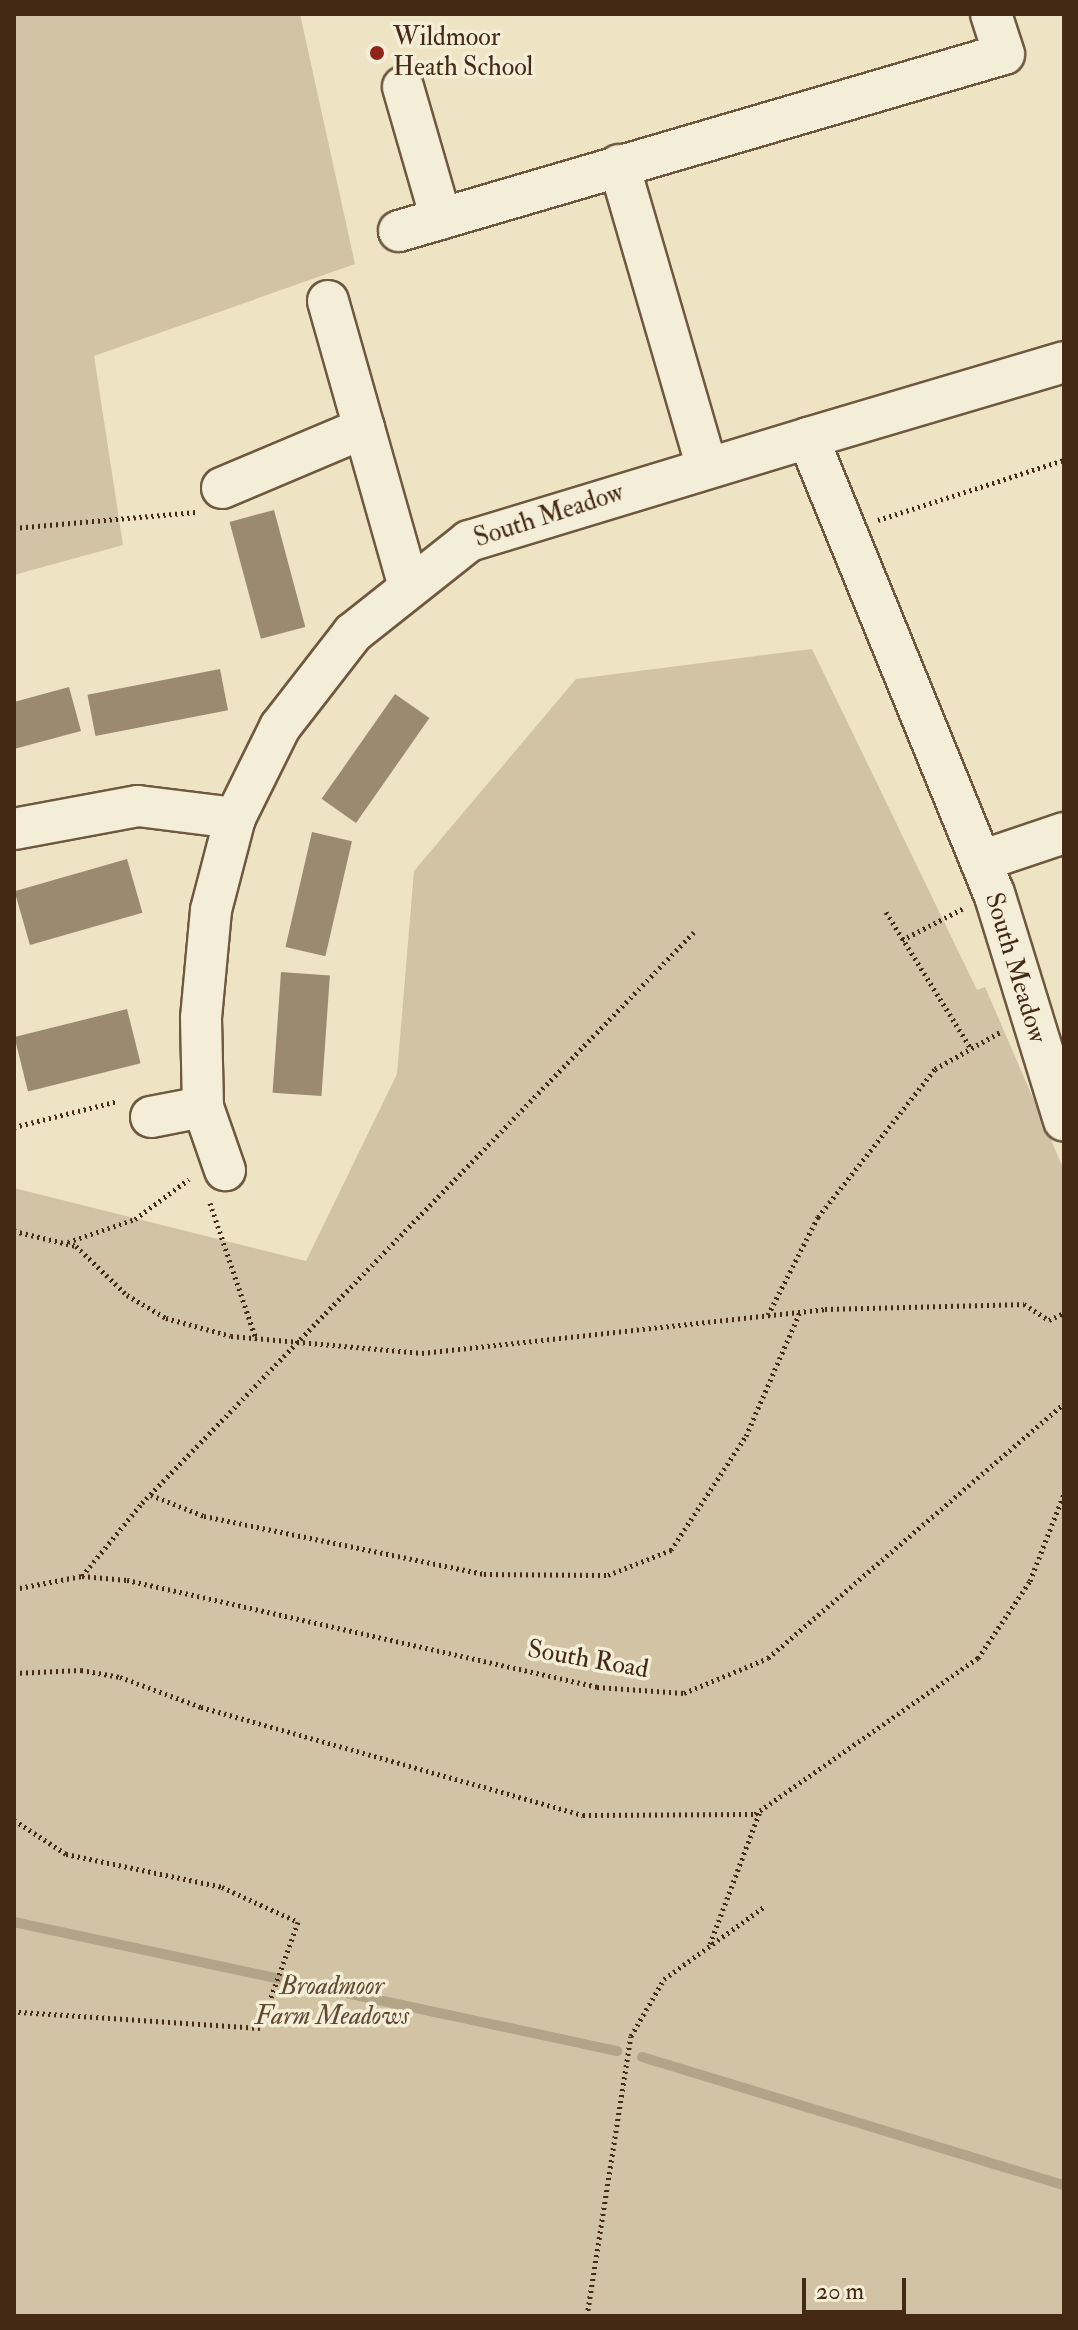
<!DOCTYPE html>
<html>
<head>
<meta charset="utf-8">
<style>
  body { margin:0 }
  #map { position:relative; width:1078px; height:2330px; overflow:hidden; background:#eee3c2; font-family:"IM FELL Double Pica",serif }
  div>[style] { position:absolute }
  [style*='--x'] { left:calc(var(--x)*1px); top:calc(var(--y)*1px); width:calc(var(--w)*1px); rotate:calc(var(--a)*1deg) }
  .green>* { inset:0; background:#d1c3a4 }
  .stream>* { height:10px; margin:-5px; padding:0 5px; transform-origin:5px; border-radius:5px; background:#b4a487 }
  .building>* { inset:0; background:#9c8a6e; transform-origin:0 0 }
  .path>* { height:5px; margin-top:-2.5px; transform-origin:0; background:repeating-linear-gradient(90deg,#442914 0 2px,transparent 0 6px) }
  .roads { filter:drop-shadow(2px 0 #6e5840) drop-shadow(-2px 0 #6e5840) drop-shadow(0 2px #6e5840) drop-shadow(0 -2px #6e5840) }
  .minor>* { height:40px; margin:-20px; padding:0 20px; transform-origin:20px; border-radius:20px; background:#f4edd7 }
  .dots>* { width:22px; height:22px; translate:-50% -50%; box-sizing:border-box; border:4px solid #f4edd7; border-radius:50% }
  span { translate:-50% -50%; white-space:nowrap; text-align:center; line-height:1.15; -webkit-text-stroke:7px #f4edd7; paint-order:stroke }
  .poi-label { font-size:26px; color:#442914 }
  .left { translate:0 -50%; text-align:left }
  .street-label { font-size:26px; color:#442914 }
  .park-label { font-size:26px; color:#604831; font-style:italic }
  .frame { position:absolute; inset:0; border:16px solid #442914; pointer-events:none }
  .scale { position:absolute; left:802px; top:2278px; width:104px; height:36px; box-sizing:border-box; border:4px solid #442914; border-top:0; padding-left:10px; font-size:24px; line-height:28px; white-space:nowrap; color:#442914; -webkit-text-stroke:6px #f4edd7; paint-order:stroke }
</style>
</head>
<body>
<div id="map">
  <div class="green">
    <div style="clip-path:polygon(14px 14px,300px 14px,355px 264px,94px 356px,123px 545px,14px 575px)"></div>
    <div style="clip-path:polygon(812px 649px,977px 990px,985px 987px,1064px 1170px,1064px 2316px,14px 2316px,14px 1188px,306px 1261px,397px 1074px,414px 871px,576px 679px)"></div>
  </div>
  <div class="stream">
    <div style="--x:14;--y:1922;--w:617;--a:12.08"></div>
    <div style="--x:642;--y:2057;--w:441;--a:16.9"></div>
  </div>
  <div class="building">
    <div style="left:274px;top:510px;width:121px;height:46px;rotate:75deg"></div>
    <div style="left:220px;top:669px;width:42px;height:135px;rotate:79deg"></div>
    <div style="clip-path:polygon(69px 687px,81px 731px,14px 749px,14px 702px)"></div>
    <div style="left:395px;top:694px;width:42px;height:128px;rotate:35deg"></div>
    <div style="left:312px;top:832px;width:41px;height:118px;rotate:13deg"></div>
    <div style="left:127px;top:859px;width:56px;height:117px;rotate:74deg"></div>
    <div style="left:281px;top:972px;width:49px;height:121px;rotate:4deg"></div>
    <div style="left:127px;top:1009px;width:56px;height:116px;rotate:76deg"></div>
  </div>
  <div class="path">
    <div style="--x:878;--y:520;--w:195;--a:-17.9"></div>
    <div style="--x:14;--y:528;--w:183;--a:-5"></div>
    <div style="--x:886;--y:912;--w:159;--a:58.1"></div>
    <div style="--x:902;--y:940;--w:68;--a:-27.3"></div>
    <div style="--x:14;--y:1127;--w:107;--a:-14"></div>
    <div style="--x:210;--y:1203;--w:144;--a:71.3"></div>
    <div style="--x:14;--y:1231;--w:64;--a:13.6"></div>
    <div style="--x:76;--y:1246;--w:71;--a:43.9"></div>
    <div style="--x:127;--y:1295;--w:45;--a:30.5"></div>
    <div style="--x:166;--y:1318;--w:67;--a:15.5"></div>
    <div style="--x:231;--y:1336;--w:192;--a:5.1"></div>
    <div style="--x:422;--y:1353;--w:405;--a:-6.2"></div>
    <div style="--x:825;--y:1309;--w:199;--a:-1.4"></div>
    <div style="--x:1024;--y:1304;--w:30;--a:33"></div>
    <div style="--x:1049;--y:1320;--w:17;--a:-25"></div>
    <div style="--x:68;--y:1242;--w:71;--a:-18.9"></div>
    <div style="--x:135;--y:1219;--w:67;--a:-36.5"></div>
    <div style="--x:768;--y:1315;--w:110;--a:-63"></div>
    <div style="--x:818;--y:1217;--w:189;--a:-51.7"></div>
    <div style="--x:935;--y:1069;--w:75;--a:-29.6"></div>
    <div style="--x:151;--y:1495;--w:57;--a:21.6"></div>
    <div style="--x:204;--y:1516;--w:286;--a:11.7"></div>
    <div style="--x:484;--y:1574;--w:124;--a:0.5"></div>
    <div style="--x:608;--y:1575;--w:68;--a:-21.6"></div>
    <div style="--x:671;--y:1550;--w:136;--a:-56.7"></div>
    <div style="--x:746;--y:1436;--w:135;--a:-66.5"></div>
    <div style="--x:82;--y:1576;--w:94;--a:-50.6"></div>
    <div style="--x:142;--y:1503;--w:794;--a:-45.97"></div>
    <div style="--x:14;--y:1589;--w:69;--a:-10.8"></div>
    <div style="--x:82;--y:1576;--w:45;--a:5.1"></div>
    <div style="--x:127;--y:1580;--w:482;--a:12.8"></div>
    <div style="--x:597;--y:1687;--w:87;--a:3.9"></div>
    <div style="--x:684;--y:1693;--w:91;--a:-22.6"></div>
    <div style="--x:768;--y:1658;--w:391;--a:-40.7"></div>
    <div style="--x:14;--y:1673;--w:67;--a:-2.6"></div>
    <div style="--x:81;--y:1670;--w:40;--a:10"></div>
    <div style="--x:120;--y:1677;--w:86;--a:20.3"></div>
    <div style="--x:201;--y:1707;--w:397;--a:15.8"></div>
    <div style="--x:583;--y:1815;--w:172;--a:-0.3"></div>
    <div style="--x:755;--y:1814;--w:272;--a:-35"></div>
    <div style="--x:978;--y:1658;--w:93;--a:-56"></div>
    <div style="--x:1030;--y:1581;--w:93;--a:-68.7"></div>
    <div style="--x:14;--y:1820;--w:62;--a:33.2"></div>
    <div style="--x:66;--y:1854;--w:159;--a:11.9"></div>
    <div style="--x:222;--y:1887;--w:84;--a:24.7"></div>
    <div style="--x:298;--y:1922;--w:113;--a:109.7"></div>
    <div style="--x:260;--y:2028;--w:244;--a:-176.2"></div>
    <div style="--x:710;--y:1944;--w:142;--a:-69.4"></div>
    <div style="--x:587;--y:2316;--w:283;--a:-81.1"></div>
    <div style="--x:631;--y:2036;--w:66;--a:-59.9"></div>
    <div style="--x:664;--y:1979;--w:123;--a:-35.8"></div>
  </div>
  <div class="roads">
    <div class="minor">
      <div style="--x:403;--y:87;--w:137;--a:73.9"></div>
      <div style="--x:619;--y:165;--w:315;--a:73.8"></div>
      <div style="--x:399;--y:231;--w:630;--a:-16.31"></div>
      <div style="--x:1004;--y:54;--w:42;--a:-108"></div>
      <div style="--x:328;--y:301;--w:132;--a:74.2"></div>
      <div style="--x:808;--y:438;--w:267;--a:-16.5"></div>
      <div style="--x:222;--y:488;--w:154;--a:-22.9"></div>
      <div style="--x:364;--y:428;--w:162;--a:74.2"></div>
      <div style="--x:14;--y:829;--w:126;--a:-10.5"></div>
      <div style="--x:138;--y:806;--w:98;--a:7.1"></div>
      <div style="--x:981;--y:861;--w:88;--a:-18.6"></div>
      <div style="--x:203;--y:1107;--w:67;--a:70.8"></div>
      <div style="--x:151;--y:1117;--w:53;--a:-10.9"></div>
      <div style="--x:203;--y:1107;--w:89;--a:-91.3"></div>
      <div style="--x:201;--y:1018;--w:108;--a:-84.7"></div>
      <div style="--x:211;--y:910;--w:95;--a:-75.4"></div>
      <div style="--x:235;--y:818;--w:102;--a:-63.7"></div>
      <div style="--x:280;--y:727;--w:119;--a:-52.2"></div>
      <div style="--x:353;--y:633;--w:148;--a:-38.4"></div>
      <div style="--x:469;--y:541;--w:354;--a:-16.9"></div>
      <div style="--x:808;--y:438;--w:492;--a:67.8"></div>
      <div style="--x:994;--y:893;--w:238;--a:72.9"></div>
    </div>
  </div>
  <div class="dots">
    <div style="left:377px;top:53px;background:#8f2418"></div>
  </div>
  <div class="poi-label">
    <span class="left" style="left:393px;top:53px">Wildmoor<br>Heath School</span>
  </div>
  <div class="street-label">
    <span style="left:549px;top:516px;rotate:-18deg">South Meadow</span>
    <span style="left:1015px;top:968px;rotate:73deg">South Meadow</span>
    <span style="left:588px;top:1660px;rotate:10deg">South Road</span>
  </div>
  <div class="park-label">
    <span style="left:332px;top:2002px">Broadmoor<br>Farm Meadows</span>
  </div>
  <div class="frame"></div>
  <div class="scale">20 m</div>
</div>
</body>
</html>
